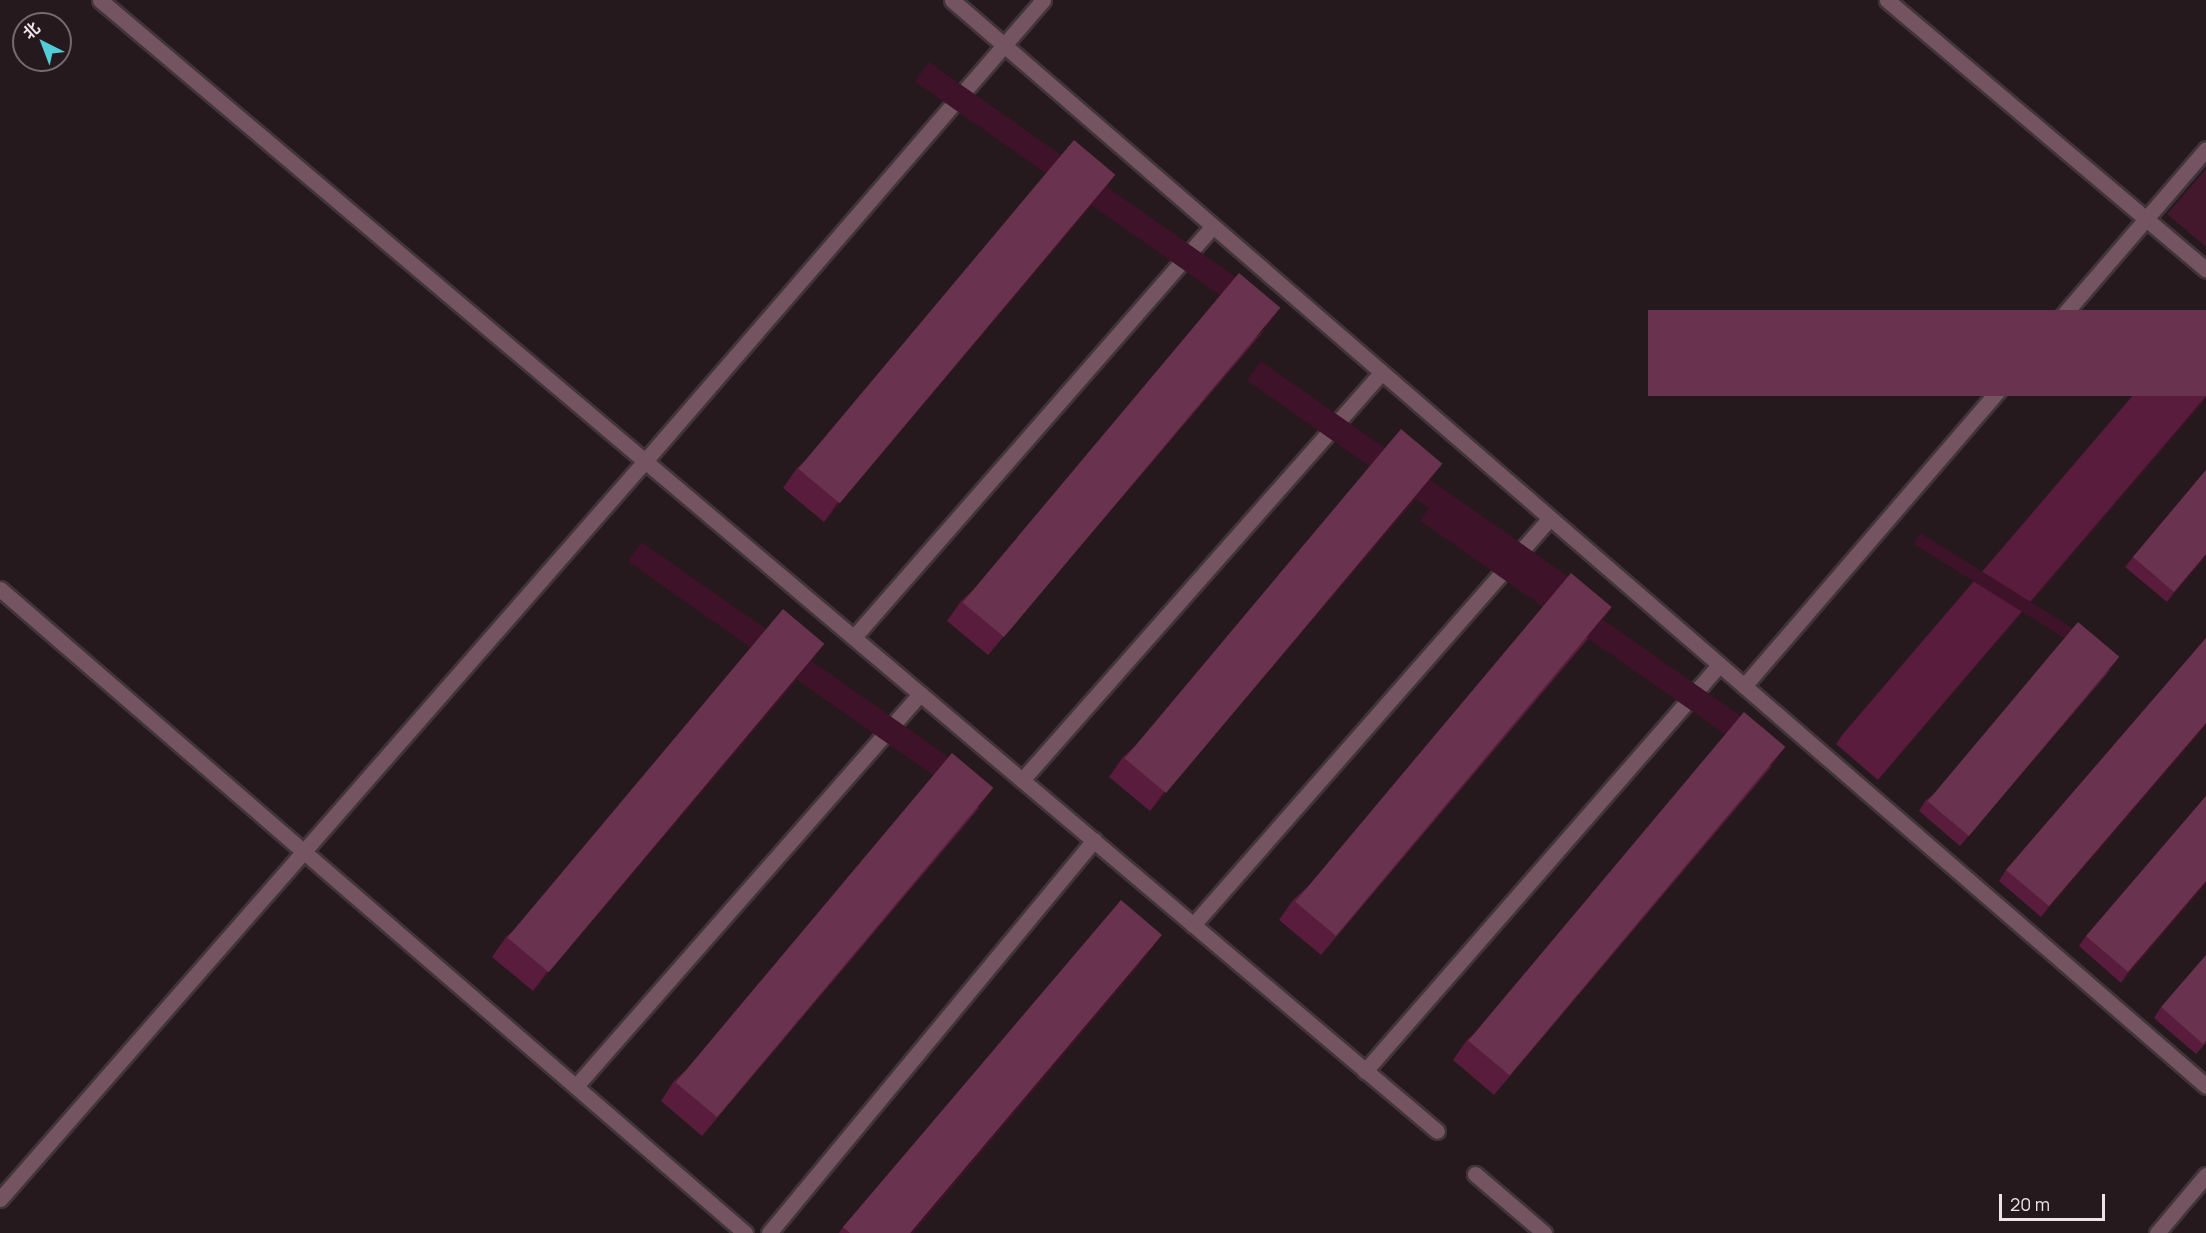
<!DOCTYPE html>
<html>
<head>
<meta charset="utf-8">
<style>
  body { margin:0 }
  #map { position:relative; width:2206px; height:1233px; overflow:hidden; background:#25191d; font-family:Manrope,"Noto Sans SC",sans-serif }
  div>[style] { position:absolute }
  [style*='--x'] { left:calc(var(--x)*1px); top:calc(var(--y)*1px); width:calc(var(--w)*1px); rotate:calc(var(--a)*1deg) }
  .green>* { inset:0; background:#43172c }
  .roads { filter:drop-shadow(2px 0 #413539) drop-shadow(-2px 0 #413539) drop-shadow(0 2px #413539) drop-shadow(0 -2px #413539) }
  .minor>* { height:15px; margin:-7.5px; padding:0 7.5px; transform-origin:7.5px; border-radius:7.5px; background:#745461 }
  .wall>* { inset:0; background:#591c3d }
  .shaded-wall>* { inset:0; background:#3e1228; transform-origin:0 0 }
  .building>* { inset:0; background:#69324f; transform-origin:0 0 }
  span { translate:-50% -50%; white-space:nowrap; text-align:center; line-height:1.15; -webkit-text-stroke:6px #25191d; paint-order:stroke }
  .north { position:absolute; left:12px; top:12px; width:60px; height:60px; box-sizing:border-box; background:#25191d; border:2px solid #756a6e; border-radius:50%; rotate:318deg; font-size:16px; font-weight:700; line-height:24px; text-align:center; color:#ede4e7 }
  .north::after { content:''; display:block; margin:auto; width:21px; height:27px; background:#52ccd6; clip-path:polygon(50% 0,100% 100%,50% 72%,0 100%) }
  .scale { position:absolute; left:1999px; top:1194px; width:106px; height:27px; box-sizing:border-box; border:3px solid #ede4e7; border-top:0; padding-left:8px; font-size:18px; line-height:21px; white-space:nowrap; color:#ede4e7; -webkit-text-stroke:4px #25191d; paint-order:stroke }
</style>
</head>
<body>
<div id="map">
  <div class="green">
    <div style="clip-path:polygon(2206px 169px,2206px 247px,2167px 214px)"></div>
  </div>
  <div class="roads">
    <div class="minor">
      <div style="--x:100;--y:0;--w:1751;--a:40.23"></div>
      <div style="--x:952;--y:0;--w:1659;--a:40.89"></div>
      <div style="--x:1887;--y:0;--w:418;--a:40.2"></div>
      <div style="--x:0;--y:589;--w:985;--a:40.84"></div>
      <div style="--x:854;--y:637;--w:544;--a:-48.87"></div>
      <div style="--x:1744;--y:686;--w:708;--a:-49.29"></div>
      <div style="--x:1022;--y:780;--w:543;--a:-48.59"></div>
      <div style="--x:1193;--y:925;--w:540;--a:-48.75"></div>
      <div style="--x:1365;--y:1071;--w:539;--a:-48.91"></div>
      <div style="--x:576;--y:1086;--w:522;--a:-48.73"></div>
      <div style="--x:1475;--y:1174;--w:91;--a:40.5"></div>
      <div style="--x:0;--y:1199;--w:980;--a:-48.85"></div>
      <div style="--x:645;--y:461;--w:609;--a:-49.19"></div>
      <div style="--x:769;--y:1233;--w:510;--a:-50.41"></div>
      <div style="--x:2157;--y:1233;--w:76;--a:-49.8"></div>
    </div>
  </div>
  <div class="wall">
    <div style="clip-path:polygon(1101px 194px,824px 522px,783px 488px,797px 468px)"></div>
    <div style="clip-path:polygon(2206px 310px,2206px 398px,1878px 780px,1836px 744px,1843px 734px)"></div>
    <div style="clip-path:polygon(1266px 328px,988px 655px,947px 621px,961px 601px)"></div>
    <div style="clip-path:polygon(2206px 470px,2206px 556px,2167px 602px,2125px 567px,2133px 557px)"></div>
    <div style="clip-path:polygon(1428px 484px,1150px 811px,1109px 777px,1123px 757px)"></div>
    <div style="clip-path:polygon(1612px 607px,1598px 627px,1321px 955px,1279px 920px,1293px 900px)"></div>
    <div style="clip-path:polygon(2206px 638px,2206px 725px,2041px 917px,1999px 881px,2006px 870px)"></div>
    <div style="clip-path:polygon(810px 664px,533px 991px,492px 957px,506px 937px)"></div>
    <div style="clip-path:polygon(2112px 668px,1960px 846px,1919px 811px,1926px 800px)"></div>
    <div style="clip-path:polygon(1785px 747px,1771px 767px,1494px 1095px,1453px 1060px,1467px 1040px)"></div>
    <div style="clip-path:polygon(993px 788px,979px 808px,702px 1136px,661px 1101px,674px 1081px)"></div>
    <div style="clip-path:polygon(2206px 796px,2206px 883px,2121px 983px,2079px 946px,2086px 936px)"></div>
    <div style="clip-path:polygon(1148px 954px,913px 1233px,839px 1233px,843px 1227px)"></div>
    <div style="clip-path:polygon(2161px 1007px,2206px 1043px,2196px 1054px,2154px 1018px)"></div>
  </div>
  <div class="shaded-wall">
    <div style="clip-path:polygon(1115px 175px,1101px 194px,824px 522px,838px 502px)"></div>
    <div style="left:1280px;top:308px;width:24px;height:429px;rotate:125deg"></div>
    <div style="clip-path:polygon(2206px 396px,2206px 398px,1878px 780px,1886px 770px)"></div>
    <div style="clip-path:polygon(1442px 464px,1428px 484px,1150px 811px,1164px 792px)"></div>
    <div style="clip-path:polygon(2206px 554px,2206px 556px,2167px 602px,2174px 592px)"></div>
    <div style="left:1612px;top:607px;width:24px;height:429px;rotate:125deg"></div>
    <div style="clip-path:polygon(824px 644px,810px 664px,533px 991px,547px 972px)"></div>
    <div style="left:2119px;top:657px;width:13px;height:234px;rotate:122deg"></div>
    <div style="clip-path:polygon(2206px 723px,2206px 725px,2041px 917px,2049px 906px)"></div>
    <div style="left:1785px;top:747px;width:24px;height:429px;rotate:125deg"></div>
    <div style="left:993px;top:788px;width:24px;height:429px;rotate:125deg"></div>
    <div style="clip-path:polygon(2206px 881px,2206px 883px,2121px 983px,2128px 972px)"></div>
    <div style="clip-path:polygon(1162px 935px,1148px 954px,913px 1233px,910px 1233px)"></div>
  </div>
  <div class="building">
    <div style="left:1074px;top:140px;width:54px;height:429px;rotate:40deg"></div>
    <div style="left:1239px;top:273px;width:54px;height:430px;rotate:40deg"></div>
    <div style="left:2206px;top:310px;width:86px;height:558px;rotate:90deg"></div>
    <div style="left:1401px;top:429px;width:54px;height:430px;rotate:40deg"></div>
    <div style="clip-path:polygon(2206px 470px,2206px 554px,2174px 592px,2133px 557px)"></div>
    <div style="left:1571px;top:573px;width:53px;height:429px;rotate:40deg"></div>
    <div style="left:783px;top:609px;width:54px;height:429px;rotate:40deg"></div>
    <div style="left:2078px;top:622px;width:54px;height:234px;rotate:40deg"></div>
    <div style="clip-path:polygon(2206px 638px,2206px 723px,2049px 906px,2006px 870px)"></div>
    <div style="left:1744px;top:712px;width:54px;height:429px;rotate:40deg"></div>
    <div style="left:952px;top:753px;width:54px;height:430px;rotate:40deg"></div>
    <div style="clip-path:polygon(2206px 796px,2206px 881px,2128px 972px,2086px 936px)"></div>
    <div style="clip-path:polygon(1121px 900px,1162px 935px,910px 1233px,850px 1233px,843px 1227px)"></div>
    <div style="clip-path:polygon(2206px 955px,2206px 1041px,2203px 1044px,2161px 1007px)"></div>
  </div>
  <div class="north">北</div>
  <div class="scale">20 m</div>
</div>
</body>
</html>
